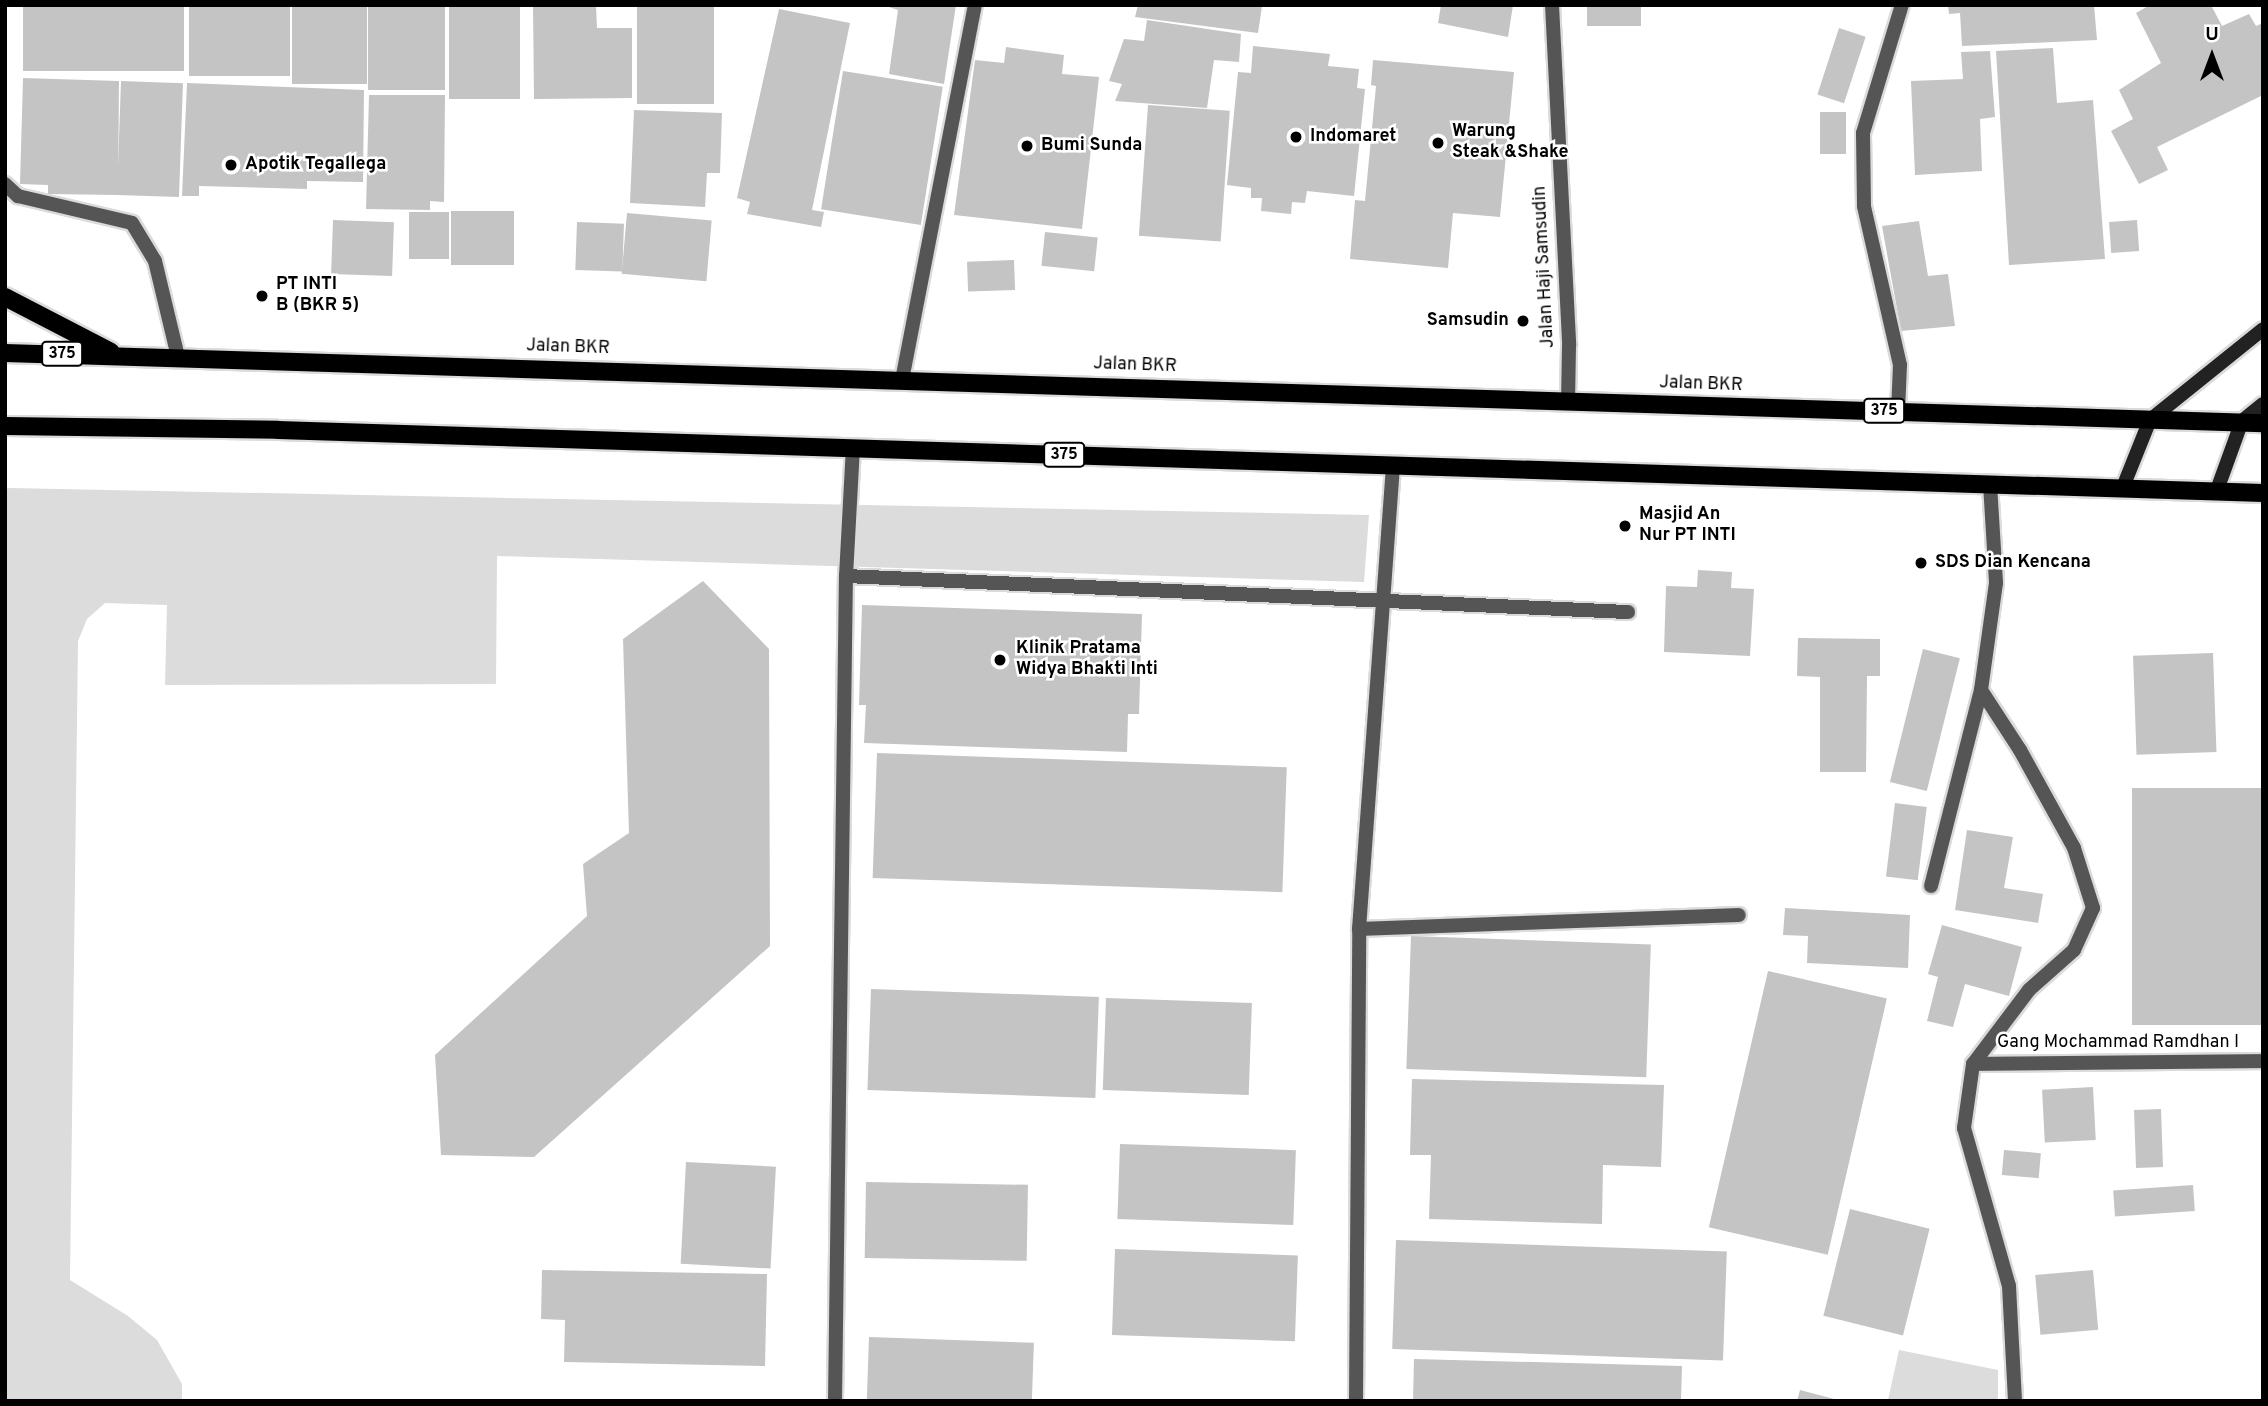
<!DOCTYPE html>
<html>
<head>
<meta charset="utf-8">
<style>
  body { margin:0 }
  #map { position:relative; width:2268px; height:1406px; overflow:hidden; background:#fff; font-family:Overpass,sans-serif }
  div>[style] { position:absolute }
  [style*='--x'] { left:calc(var(--x)*1px); top:calc(var(--y)*1px); width:calc(var(--w)*1px); rotate:calc(var(--a)*1deg) }
  .green>* { inset:0; background:#dcdcdc }
  .building>* { inset:0; background:#c4c4c4; transform-origin:0 0 }
  .roads { filter:drop-shadow(2px 0 #dbdbdb) drop-shadow(-2px 0 #dbdbdb) drop-shadow(0 2px #dbdbdb) drop-shadow(0 -2px #dbdbdb) }
  .minor>* { height:14px; margin:-7px; padding:0 7px; transform-origin:7px; border-radius:7px; background:#555 }
  .secondary>* { height:14px; margin:-7px; padding:0 7px; transform-origin:7px; border-radius:7px; background:#222 }
  .primary>* { height:18px; margin:-9px; padding:0 9px; transform-origin:9px; border-radius:9px; background:#000 }
  .dots>* { width:19px; height:19px; translate:-50% -50%; box-sizing:border-box; border:4px solid #fff; border-radius:50% }
  span { translate:-50% -50%; white-space:nowrap; text-align:center; line-height:1.15; -webkit-text-stroke:5px #fff; paint-order:stroke }
  .shield-label span { padding:2px 5px; background:#fff; border:2px solid; border-radius:5px; -webkit-text-stroke-width:0 }
  .shield-label { font-size:16px; color:#000; font-weight:700 }
  .poi-label { font-size:18px; color:#000; font-weight:700 }
  .left { translate:0 -50%; text-align:left }
  .right { translate:-100% -50%; text-align:right }
  .street-label { font-size:18px; color:#000 }
  .frame { position:absolute; inset:0; border:7px solid #000; pointer-events:none }
  .north { position:absolute; left:2177px; top:21px; width:70px; height:70px; -webkit-text-stroke:5px #fff; paint-order:stroke; rotate:0deg; font-size:19px; font-weight:700; line-height:28px; text-align:center; color:#000 }
  .north::after { content:''; display:block; margin:auto; width:24px; height:32px; background:#000; clip-path:polygon(50% 0,100% 100%,50% 72%,0 100%) }
</style>
</head>
<body>
<div id="map">
  <div class="green">
    <div style="clip-path:polygon(5px 489px,9px 488px,1369px 515px,1364px 582px,497px 556px,496px 684px,165px 685px,167px 605px,105px 603px,87px 619px,78px 641px,70px 1280px,128px 1316px,157px 1340px,182px 1384px,182px 1401px,5px 1401px)"></div>
    <div style="clip-path:polygon(1899px 1350px,1998px 1370px,1998px 1401px,1888px 1400px)"></div>
  </div>
  <div class="building">
    <div style="left:23px;top:5px;width:161px;height:66px"></div>
    <div style="left:189px;top:5px;width:101px;height:71px"></div>
    <div style="left:292px;top:5px;width:75px;height:79px"></div>
    <div style="left:368px;top:5px;width:77px;height:85px"></div>
    <div style="left:449px;top:5px;width:71px;height:94px"></div>
    <div style="clip-path:polygon(533px 5px,596px 5px,597px 28px,632px 28px,632px 98px,534px 99px)"></div>
    <div style="left:637px;top:5px;width:77px;height:99px"></div>
    <div style="clip-path:polygon(956px 5px,944px 84px,889px 74px,898px 10px,883px 5px)"></div>
    <div style="clip-path:polygon(1138px 5px,1255px 5px,1262px 6px,1258px 33px,1135px 17px)"></div>
    <div style="clip-path:polygon(1441px 5px,1513px 5px,1508px 37px,1438px 23px)"></div>
    <div style="left:1587px;top:5px;width:54px;height:21px"></div>
    <div style="clip-path:polygon(1948px 5px,2094px 5px,2097px 40px,1962px 46px,1960px 13px,1949px 14px)"></div>
    <div style="clip-path:polygon(2150px 5px,2211px 5px,2222px 26px,2249px 14px,2256px 26px,2263px 23px,2263px 95px,2157px 147px,2168px 170px,2139px 184px,2111px 131px,2133px 119px,2119px 90px,2161px 63px,2136px 13px)"></div>
    <div style="clip-path:polygon(779px 9px,850px 23px,812px 210px,824px 212px,821px 227px,747px 214px,750px 202px,737px 198px)"></div>
    <div style="clip-path:polygon(1147px 20px,1241px 34px,1239px 62px,1214px 60px,1207px 108px,1115px 101px,1122px 84px,1109px 81px,1124px 39px,1144px 41px)"></div>
    <div style="left:1839px;top:28px;width:28px;height:70px;rotate:18deg"></div>
    <div style="clip-path:polygon(1253px 46px,1330px 54px,1328px 66px,1359px 69px,1357px 88px,1365px 89px,1354px 196px,1307px 191px,1305px 203px,1292px 202px,1291px 214px,1261px 211px,1262px 198px,1251px 198px,1251px 188px,1227px 185px,1238px 72px,1251px 73px)"></div>
    <div style="clip-path:polygon(1006px 47px,1064px 55px,1062px 74px,1099px 77px,1082px 229px,954px 215px,975px 60px,1004px 63px)"></div>
    <div style="clip-path:polygon(2053px 48px,2057px 103px,2093px 100px,2105px 259px,2009px 265px,1996px 51px)"></div>
    <div style="clip-path:polygon(1990px 51px,1995px 117px,1980px 119px,1982px 171px,1915px 175px,1911px 81px,1963px 79px,1961px 52px)"></div>
    <div style="clip-path:polygon(1373px 60px,1514px 72px,1500px 217px,1453px 213px,1448px 268px,1350px 259px,1355px 200px,1365px 201px,1376px 86px,1371px 85px)"></div>
    <div style="left:843px;top:71px;width:101px;height:140px;rotate:9deg"></div>
    <div style="clip-path:polygon(23px 78px,119px 81px,118px 195px,48px 194px,48px 185px,20px 184px)"></div>
    <div style="left:121px;top:81px;width:62px;height:114px;rotate:2deg"></div>
    <div style="clip-path:polygon(187px 83px,364px 90px,363px 182px,307px 181px,307px 189px,199px 186px,199px 196px,182px 196px)"></div>
    <div style="clip-path:polygon(369px 95px,445px 95px,444px 202px,430px 201px,430px 210px,366px 209px)"></div>
    <div style="left:1148px;top:105px;width:82px;height:131px;rotate:4deg"></div>
    <div style="clip-path:polygon(634px 110px,722px 113px,720px 173px,707px 173px,705px 207px,630px 203px)"></div>
    <div style="left:1820px;top:112px;width:26px;height:42px"></div>
    <div style="left:451px;top:211px;width:63px;height:54px"></div>
    <div style="left:449px;top:212px;width:47px;height:40px;rotate:90deg"></div>
    <div style="left:627px;top:213px;width:85px;height:61px;rotate:5deg"></div>
    <div style="left:333px;top:220px;width:61px;height:54px;rotate:2deg"></div>
    <div style="left:2137px;top:220px;width:31px;height:28px;rotate:86deg"></div>
    <div style="clip-path:polygon(1919px 221px,1928px 276px,1948px 274px,1955px 326px,1901px 331px,1882px 226px)"></div>
    <div style="left:577px;top:222px;width:47px;height:48px;rotate:2deg"></div>
    <div style="left:1045px;top:232px;width:53px;height:34px;rotate:6deg"></div>
    <div style="left:1014px;top:260px;width:30px;height:47px;rotate:88deg"></div>
    <div style="clip-path:polygon(1698px 570px,1732px 572px,1731px 588px,1754px 589px,1750px 656px,1664px 652px,1666px 586px,1697px 587px)"></div>
    <div style="clip-path:polygon(703px 581px,769px 649px,770px 946px,534px 1157px,441px 1155px,435px 1055px,587px 916px,583px 864px,629px 833px,623px 639px)"></div>
    <div style="clip-path:polygon(862px 605px,1142px 614px,1139px 714px,1128px 714px,1127px 752px,864px 743px,866px 705px,859px 705px)"></div>
    <div style="clip-path:polygon(1798px 638px,1880px 639px,1880px 676px,1867px 676px,1866px 772px,1820px 772px,1820px 677px,1797px 676px)"></div>
    <div style="left:1923px;top:649px;width:38px;height:137px;rotate:14deg"></div>
    <div style="left:2213px;top:653px;width:99px;height:80px;rotate:88deg"></div>
    <div style="left:877px;top:753px;width:410px;height:125px;rotate:2deg"></div>
    <div style="left:2263px;top:788px;width:237px;height:131px;rotate:90deg"></div>
    <div style="left:1895px;top:803px;width:32px;height:74px;rotate:7deg"></div>
    <div style="clip-path:polygon(1967px 830px,2013px 837px,2004px 888px,2043px 894px,2038px 923px,1955px 910px)"></div>
    <div style="clip-path:polygon(1785px 908px,1910px 915px,1908px 968px,1807px 963px,1808px 936px,1783px 935px)"></div>
    <div style="clip-path:polygon(1942px 925px,2022px 947px,2009px 996px,1965px 984px,1953px 1027px,1927px 1021px,1938px 977px,1928px 974px)"></div>
    <div style="left:1411px;top:936px;width:240px;height:133px;rotate:2deg"></div>
    <div style="left:1768px;top:971px;width:122px;height:263px;rotate:13deg"></div>
    <div style="left:871px;top:989px;width:228px;height:101px;rotate:2deg"></div>
    <div style="left:1106px;top:998px;width:146px;height:92px;rotate:2deg"></div>
    <div style="clip-path:polygon(1412px 1079px,1664px 1085px,1661px 1167px,1603px 1165px,1602px 1224px,1429px 1219px,1431px 1155px,1410px 1155px)"></div>
    <div style="left:2093px;top:1087px;width:53px;height:51px;rotate:87deg"></div>
    <div style="left:2161px;top:1109px;width:58px;height:27px;rotate:88deg"></div>
    <div style="left:1120px;top:1144px;width:176px;height:75px;rotate:2deg"></div>
    <div style="left:2004px;top:1150px;width:37px;height:25px;rotate:5deg"></div>
    <div style="left:686px;top:1162px;width:90px;height:102px;rotate:3deg"></div>
    <div style="left:866px;top:1182px;width:162px;height:76px;rotate:1deg"></div>
    <div style="left:2193px;top:1185px;width:26px;height:80px;rotate:86deg"></div>
    <div style="left:1850px;top:1209px;width:82px;height:110px;rotate:14deg"></div>
    <div style="left:1396px;top:1240px;width:331px;height:109px;rotate:2deg"></div>
    <div style="left:1115px;top:1249px;width:183px;height:86px;rotate:2deg"></div>
    <div style="clip-path:polygon(542px 1270px,767px 1274px,765px 1366px,564px 1362px,565px 1320px,541px 1319px)"></div>
    <div style="left:2093px;top:1270px;width:60px;height:58px;rotate:85deg"></div>
    <div style="left:869px;top:1337px;width:165px;height:64px;rotate:2deg"></div>
    <div style="clip-path:polygon(1414px 1359px,1682px 1366px,1681px 1401px,1413px 1401px)"></div>
    <div style="clip-path:polygon(1800px 1390px,1838px 1400px,1838px 1401px,1797px 1401px)"></div>
  </div>
  <div class="roads">
    <div class="minor">
      <div style="--x:1552;--y:5;--w:341;--a:87.1"></div>
      <div style="--x:1569;--y:346;--w:56;--a:91"></div>
      <div style="--x:5;--y:184;--w:18;--a:43"></div>
      <div style="--x:18;--y:196;--w:117;--a:13.3"></div>
      <div style="--x:132;--y:223;--w:44;--a:58.8"></div>
      <div style="--x:155;--y:261;--w:99;--a:76.5"></div>
      <div style="--x:902;--y:380;--w:382;--a:-79"></div>
      <div style="--x:1898;--y:412;--w:47;--a:-87.6"></div>
      <div style="--x:1900;--y:365;--w:163;--a:-102.8"></div>
      <div style="--x:1864;--y:206;--w:73;--a:-90.8"></div>
      <div style="--x:1863;--y:133;--w:134;--a:-73.1"></div>
      <div style="--x:1990;--y:484;--w:99;--a:86.5"></div>
      <div style="--x:1996;--y:583;--w:108;--a:98"></div>
      <div style="--x:1981;--y:690;--w:72;--a:57"></div>
      <div style="--x:2020;--y:750;--w:112;--a:61.1"></div>
      <div style="--x:2074;--y:848;--w:63;--a:72.4"></div>
      <div style="--x:2093;--y:908;--w:46;--a:114.3"></div>
      <div style="--x:2074;--y:950;--w:60;--a:138.4"></div>
      <div style="--x:2029;--y:990;--w:93;--a:127.1"></div>
      <div style="--x:1973;--y:1064;--w:65;--a:98"></div>
      <div style="--x:1964;--y:1128;--w:164;--a:74.1"></div>
      <div style="--x:2009;--y:1286;--w:115;--a:87"></div>
      <div style="--x:846;--y:576;--w:783;--a:2.64"></div>
      <div style="--x:1931;--y:886;--w:202;--a:-75.7"></div>
      <div style="--x:1359;--y:929;--w:380;--a:-2.1"></div>
      <div style="--x:1973;--y:1064;--w:290;--a:-0.6"></div>
      <div style="--x:835;--y:1401;--w:825;--a:-89.24"></div>
      <div style="--x:846;--y:576;--w:128;--a:-86.9"></div>
      <div style="--x:1356;--y:1401;--w:472;--a:-89.6"></div>
      <div style="--x:1359;--y:929;--w:464;--a:-85.8"></div>
    </div>
    <div class="secondary">
      <div style="--x:2123;--y:487;--w:72;--a:-68.1"></div>
      <div style="--x:2150;--y:420;--w:145;--a:-38.8"></div>
      <div style="--x:2217;--y:490;--w:73;--a:-70.1"></div>
      <div style="--x:2242;--y:421;--w:27;--a:-39"></div>
    </div>
    <div class="primary">
      <div style="--x:5;--y:297;--w:119;--a:27.4"></div>
      <div style="--x:5;--y:353;--w:2259;--a:1.78"></div>
      <div style="--x:5;--y:426;--w:273;--a:0.8"></div>
      <div style="--x:278;--y:430;--w:1986;--a:1.82"></div>
    </div>
  </div>
  <div class="dots">
    <div style="left:1296px;top:137px;background:#000"></div>
    <div style="left:1438px;top:143px;background:#000"></div>
    <div style="left:1027px;top:146px;background:#000"></div>
    <div style="left:231px;top:165px;background:#000"></div>
    <div style="left:262px;top:296px;background:#000"></div>
    <div style="left:1523px;top:321px;background:#000"></div>
    <div style="left:1625px;top:526px;background:#000"></div>
    <div style="left:1921px;top:563px;background:#000"></div>
    <div style="left:1000px;top:660px;background:#000"></div>
  </div>
  <div class="shield-label">
    <span style="left:62px;top:354px">375</span>
    <span style="left:1884px;top:411px">375</span>
    <span style="left:1064px;top:455px">375</span>
  </div>
  <div class="poi-label">
    <span class="left" style="left:1452px;top:143px">Warung<br>Steak &amp;Shake</span>
    <span class="left" style="left:1310px;top:137px">Indomaret</span>
    <span class="left" style="left:1041px;top:146px">Bumi Sunda</span>
    <span class="left" style="left:245px;top:165px">Apotik Tegallega</span>
    <span class="left" style="left:276px;top:296px">PT INTI<br>B (BKR 5)</span>
    <span class="right" style="left:1509px;top:321px">Samsudin</span>
    <span class="left" style="left:1639px;top:526px">Masjid An<br>Nur PT INTI</span>
    <span class="left" style="left:1935px;top:563px">SDS Dian Kencana</span>
    <span class="left" style="left:1016px;top:660px">Klinik Pratama<br>Widya Bhakti Inti</span>
  </div>
  <div class="street-label">
    <span style="left:1545px;top:267px;rotate:-93deg">Jalan Haji Samsudin</span>
    <span style="left:568px;top:348px;rotate:2deg">Jalan BKR</span>
    <span style="left:1135px;top:366px;rotate:2deg">Jalan BKR</span>
    <span style="left:1701px;top:385px;rotate:2deg">Jalan BKR</span>
    <span style="left:2118px;top:1043px">Gang Mochammad Ramdhan I</span>
  </div>
  <div class="frame"></div>
  <div class="north">U</div>
</div>
</body>
</html>
